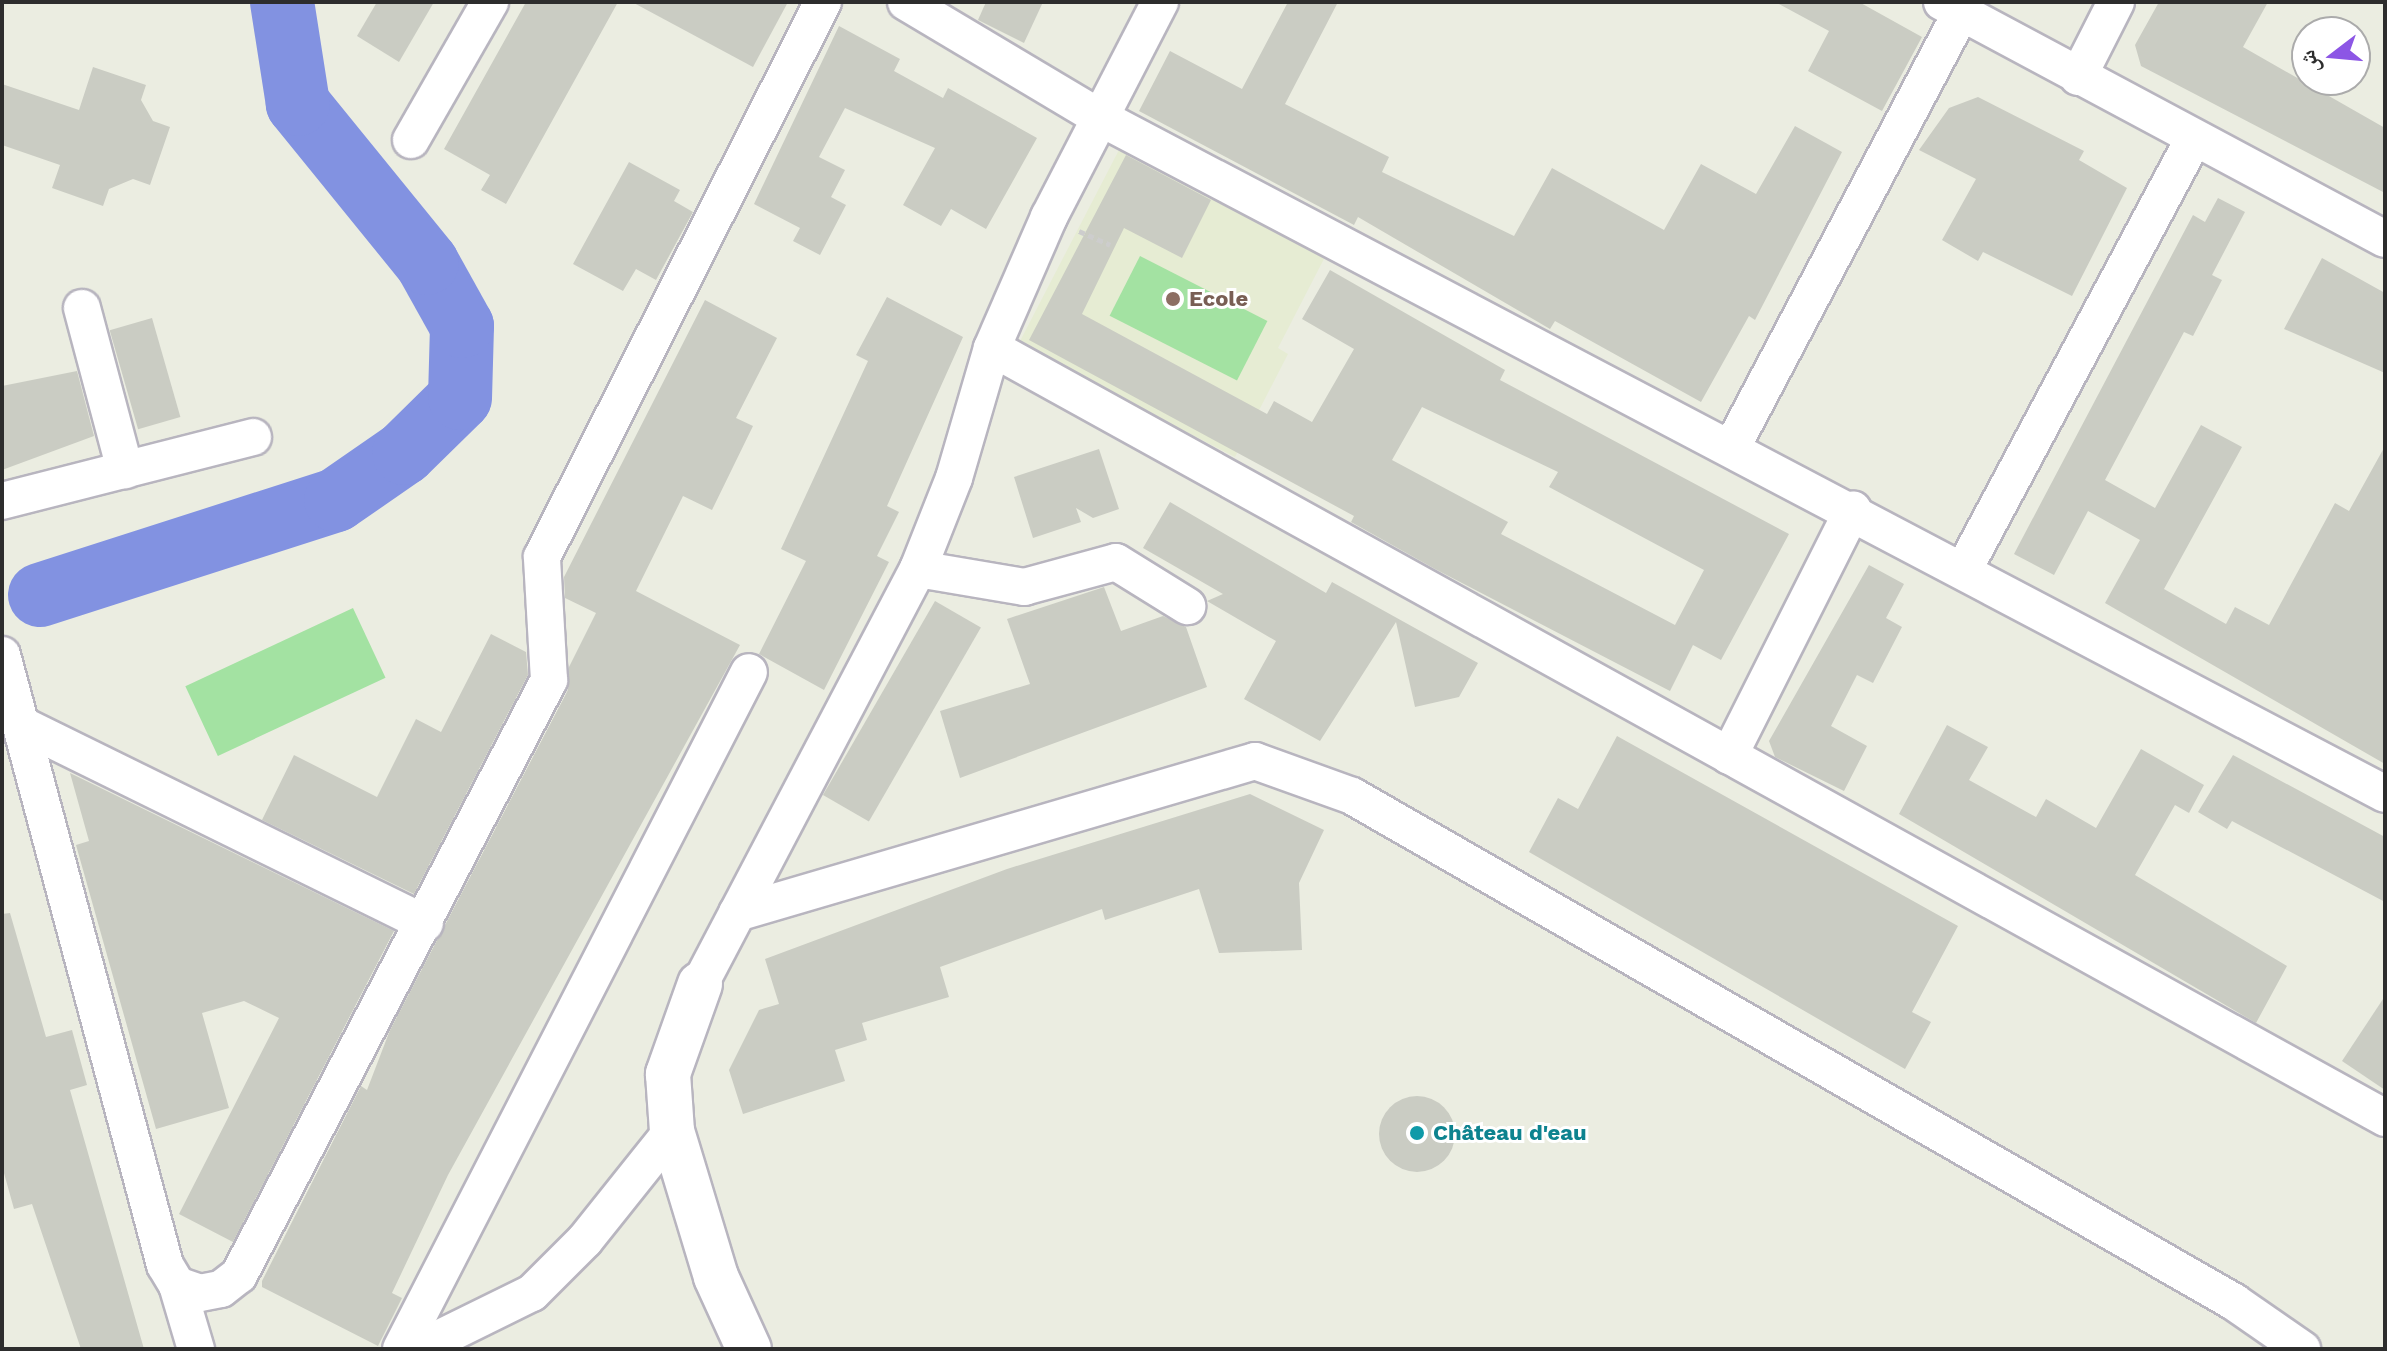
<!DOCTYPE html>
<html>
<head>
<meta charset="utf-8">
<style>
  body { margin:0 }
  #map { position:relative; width:2387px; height:1351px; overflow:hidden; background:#ebede1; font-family:"Work Sans","Noto Naskh Arabic",sans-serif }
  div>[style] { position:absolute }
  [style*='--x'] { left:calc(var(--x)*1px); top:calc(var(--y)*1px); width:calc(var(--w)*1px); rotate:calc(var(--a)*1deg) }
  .education>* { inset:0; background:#e6ecd3 }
  .pitch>* { inset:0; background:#a3e2a2; transform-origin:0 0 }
  .river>* { height:64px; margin:-32px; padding:0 32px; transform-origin:32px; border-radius:32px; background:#8292e1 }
  .building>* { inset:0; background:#caccc3; transform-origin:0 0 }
  .round { border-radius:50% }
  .path>* { height:5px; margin-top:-2.5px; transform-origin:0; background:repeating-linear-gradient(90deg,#cdcdcd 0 6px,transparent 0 10px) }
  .roads { filter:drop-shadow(2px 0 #b8b5bf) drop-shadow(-2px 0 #b8b5bf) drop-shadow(0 2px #b8b5bf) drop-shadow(0 -2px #b8b5bf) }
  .street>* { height:36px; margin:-18px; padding:0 18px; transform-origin:18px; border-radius:18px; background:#fff }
  .secondary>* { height:44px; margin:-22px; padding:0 22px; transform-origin:22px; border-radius:22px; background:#fff }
  .dots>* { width:22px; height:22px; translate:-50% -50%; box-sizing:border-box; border:4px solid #fff; border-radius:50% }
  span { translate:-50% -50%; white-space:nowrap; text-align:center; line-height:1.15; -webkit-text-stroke:6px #fff; paint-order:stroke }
  .education-label { font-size:22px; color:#785e54; font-weight:700 }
  .left { translate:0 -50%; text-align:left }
  .culture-label { font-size:22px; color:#0d838f; font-weight:700 }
  .frame { position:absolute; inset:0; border:4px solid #2d2d2d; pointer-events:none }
  .north { position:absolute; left:2291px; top:16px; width:80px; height:80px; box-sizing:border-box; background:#fff; border:2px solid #ababab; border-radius:50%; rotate:254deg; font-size:22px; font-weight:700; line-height:32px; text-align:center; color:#2d2d2d }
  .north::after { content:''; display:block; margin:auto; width:28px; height:36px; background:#8c56e5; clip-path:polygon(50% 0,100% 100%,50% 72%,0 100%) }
</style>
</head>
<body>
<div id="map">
  <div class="education">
    <div style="clip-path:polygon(1121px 146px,1327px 253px,1278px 348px,1288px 354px,1235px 457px,1018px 345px)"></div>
  </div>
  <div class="pitch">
    <div style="left:1140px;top:256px;width:143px;height:67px;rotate:27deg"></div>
    <div style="left:353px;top:608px;width:77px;height:185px;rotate:65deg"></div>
  </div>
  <div class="river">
    <div style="--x:40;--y:595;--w:311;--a:-17.8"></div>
    <div style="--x:336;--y:500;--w:83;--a:-34.7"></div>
    <div style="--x:404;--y:453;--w:78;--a:-44.5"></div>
    <div style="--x:460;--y:398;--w:72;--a:-88.4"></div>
    <div style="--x:462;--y:326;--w:72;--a:-119.1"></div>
    <div style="--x:427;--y:263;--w:205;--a:-129.1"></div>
    <div style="--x:298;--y:104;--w:103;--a:-98.9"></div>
  </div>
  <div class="building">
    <div style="clip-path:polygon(377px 2px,434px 2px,399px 62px,357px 36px)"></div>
    <div style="clip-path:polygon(526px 2px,618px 2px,506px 204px,481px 190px,490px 175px,444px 149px)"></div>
    <div style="clip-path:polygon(632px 2px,788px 2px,753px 67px)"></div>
    <div style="clip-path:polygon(986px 2px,1043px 2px,1024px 43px,978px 20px)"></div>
    <div style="clip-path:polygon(1288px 2px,1338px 2px,1285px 104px,1389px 157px,1382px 172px,1514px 236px,1552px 168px,1664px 230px,1701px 164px,1756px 194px,1795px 126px,1842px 152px,1755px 320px,1749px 316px,1701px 402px,1555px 321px,1550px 329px,1358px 217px,1354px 225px,1139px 111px,1170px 51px,1242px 89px)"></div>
    <div style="clip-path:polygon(1775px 2px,1859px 2px,1922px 37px,1882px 111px,1808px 71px,1829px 31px)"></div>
    <div style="clip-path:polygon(2159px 2px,2268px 2px,2243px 47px,2385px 128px,2385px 193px,2141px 66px,2135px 45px)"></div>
    <div style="clip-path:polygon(839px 26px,900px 59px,894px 71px,943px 98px,948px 88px,1037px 138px,986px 229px,951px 209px,941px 226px,903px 205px,935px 148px,845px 108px,819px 157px,845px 170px,831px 197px,846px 205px,820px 255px,793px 241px,800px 228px,754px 204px)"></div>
    <div style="clip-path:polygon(93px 67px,146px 85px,141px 100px,153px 121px,170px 127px,150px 185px,133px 179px,109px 189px,103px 206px,52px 188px,60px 165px,2px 145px,2px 84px,79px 110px)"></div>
    <div style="clip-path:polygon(1978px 97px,2084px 151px,2079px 160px,2127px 188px,2072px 296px,1983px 252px,1978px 261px,1942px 240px,1976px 179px,1919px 150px,1949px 108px)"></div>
    <div style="clip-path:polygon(evenodd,1126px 155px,1211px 200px,1182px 258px,1124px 228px,1082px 314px,1267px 414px,1274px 401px,1312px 422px,1354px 349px,1302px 319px,1330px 270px,1505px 370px,1500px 380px,1789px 534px,1721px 660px,1693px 645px,1670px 691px,1435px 569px,1351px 522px,1354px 516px,1029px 340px,1126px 155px,1422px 407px,1558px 472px,1549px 487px,1704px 570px,1675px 625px,1501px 534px,1508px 522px,1392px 460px,1422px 407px)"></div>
    <div style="clip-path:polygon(629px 162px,680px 190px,674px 201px,693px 212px,656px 280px,636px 269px,623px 291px,573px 264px)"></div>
    <div style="clip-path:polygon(2218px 198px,2245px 212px,2212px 275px,2222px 280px,2193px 336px,2184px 332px,2105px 480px,2155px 508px,2201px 425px,2242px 447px,2164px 589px,2226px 624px,2235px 607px,2269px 625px,2335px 503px,2349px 511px,2385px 446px,2385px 764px,2105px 603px,2140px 540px,2088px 511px,2054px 575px,2014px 554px,2193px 215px,2205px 222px)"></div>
    <div style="clip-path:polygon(2322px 258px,2385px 293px,2385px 373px,2284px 329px)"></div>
    <div style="clip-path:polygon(887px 297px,963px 337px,887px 506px,899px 512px,877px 556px,889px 562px,824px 690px,759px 654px,806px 561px,781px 549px,868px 361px,856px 355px)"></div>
    <div style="clip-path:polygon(705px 300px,777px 338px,736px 418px,753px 426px,712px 510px,683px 496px,636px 591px,740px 645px,448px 1175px,392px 1293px,402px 1298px,378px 1346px,262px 1287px,262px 1281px,361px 1086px,367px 1090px,390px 1030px,568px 690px,569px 667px,596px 613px,565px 598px,564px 577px)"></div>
    <div style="left:152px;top:318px;width:103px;height:44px;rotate:74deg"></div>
    <div style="clip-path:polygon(77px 371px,94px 436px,2px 470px,2px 386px)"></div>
    <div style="clip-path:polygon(1099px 449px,1119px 509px,1093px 518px,1076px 508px,1081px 522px,1033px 538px,1014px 477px)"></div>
    <div style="clip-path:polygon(1170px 502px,1326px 593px,1332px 582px,1478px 663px,1459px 697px,1415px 707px,1396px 622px,1320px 741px,1244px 699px,1276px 641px,1207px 601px,1223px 594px,1143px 548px)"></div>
    <div style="clip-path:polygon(1869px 565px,1904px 584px,1886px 618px,1902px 627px,1873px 683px,1857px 675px,1831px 726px,1867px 746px,1844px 791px,1775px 757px,1769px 741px)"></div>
    <div style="clip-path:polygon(1104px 587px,1121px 631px,1163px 616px,1186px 627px,1207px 687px,960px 778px,940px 711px,1030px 684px,1007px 619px)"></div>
    <div style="left:935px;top:601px;width:53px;height:224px;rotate:30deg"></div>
    <div style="clip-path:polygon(491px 634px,526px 652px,528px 675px,414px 894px,262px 820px,294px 755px,377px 797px,416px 719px,441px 732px)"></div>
    <div style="clip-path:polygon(1947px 725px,1988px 747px,1969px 780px,2036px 817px,2046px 799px,2096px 828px,2141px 749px,2204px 785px,2189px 813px,2175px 805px,2135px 875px,2287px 966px,2256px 1023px,1899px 814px)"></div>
    <div style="clip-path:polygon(1617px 736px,1958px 926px,1912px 1012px,1931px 1022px,1905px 1069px,1529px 852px,1558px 798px,1578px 809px)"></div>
    <div style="clip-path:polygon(2233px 755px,2385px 837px,2385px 902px,2232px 821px,2227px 829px,2198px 812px)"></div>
    <div style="clip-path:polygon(70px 773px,394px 931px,233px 1242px,179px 1214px,279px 1018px,244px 1001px,202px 1013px,229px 1108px,156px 1129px,76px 845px,89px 841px)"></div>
    <div style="clip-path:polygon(1250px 794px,1324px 830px,1299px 883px,1302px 950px,1219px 953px,1199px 889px,1105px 920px,1102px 909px,940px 967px,949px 997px,862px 1023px,867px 1040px,835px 1050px,845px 1081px,743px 1114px,729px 1070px,759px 1010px,779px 1004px,765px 959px,1007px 869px)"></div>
    <div style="clip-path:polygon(10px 913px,46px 1037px,72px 1030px,87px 1085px,70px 1090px,144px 1349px,81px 1349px,32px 1204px,14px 1209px,2px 1166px,2px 914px)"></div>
    <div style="clip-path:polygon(2385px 996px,2385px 1090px,2342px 1061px)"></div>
    <div class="round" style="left:1379px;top:1096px;width:76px;height:76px"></div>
  </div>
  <div class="path">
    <div style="--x:1079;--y:231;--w:34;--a:24"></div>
  </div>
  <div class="roads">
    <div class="street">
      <div style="--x:906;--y:2;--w:225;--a:30.8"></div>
      <div style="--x:1099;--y:117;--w:1453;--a:27.76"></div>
      <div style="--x:1942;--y:2;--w:502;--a:28.15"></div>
      <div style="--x:2078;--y:77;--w:84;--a:-63.1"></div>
      <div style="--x:411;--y:140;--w:159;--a:-60.2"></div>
      <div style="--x:82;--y:308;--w:168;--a:75.1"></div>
      <div style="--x:992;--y:348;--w:1592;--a:28.93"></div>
      <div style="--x:1732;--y:447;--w:491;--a:-62.2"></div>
      <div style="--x:2;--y:501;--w:259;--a:-14.3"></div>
      <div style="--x:918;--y:569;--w:108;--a:9.6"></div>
      <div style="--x:1024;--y:587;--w:95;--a:-15.2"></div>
      <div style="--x:1116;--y:562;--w:84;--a:31.8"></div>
      <div style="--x:1964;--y:569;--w:488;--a:-61.9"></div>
      <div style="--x:2;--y:655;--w:631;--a:75.04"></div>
      <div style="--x:165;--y:1265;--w:23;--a:59"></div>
      <div style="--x:177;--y:1285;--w:24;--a:19"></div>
      <div style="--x:200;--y:1293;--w:21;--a:-11"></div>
      <div style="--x:221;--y:1289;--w:23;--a:-38"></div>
      <div style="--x:239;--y:1275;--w:671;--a:-62.48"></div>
      <div style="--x:549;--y:680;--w:123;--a:-93.3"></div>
      <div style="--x:542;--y:557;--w:622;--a:-63.15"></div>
      <div style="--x:22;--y:725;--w:449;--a:26.2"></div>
      <div style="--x:1729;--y:756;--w:276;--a:-63.3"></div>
      <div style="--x:737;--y:913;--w:540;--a:-16.35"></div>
      <div style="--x:1255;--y:761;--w:103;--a:19.8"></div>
      <div style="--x:1352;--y:796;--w:1017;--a:29.84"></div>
      <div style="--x:2234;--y:1302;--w:83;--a:34.7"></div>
      <div style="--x:700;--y:984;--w:469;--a:-62.3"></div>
      <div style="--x:918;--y:569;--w:98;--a:-68.4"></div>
      <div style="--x:954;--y:478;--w:135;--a:-73.7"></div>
      <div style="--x:992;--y:348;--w:143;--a:-66.5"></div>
      <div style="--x:1049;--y:217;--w:242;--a:-62.7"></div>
      <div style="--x:177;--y:1285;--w:67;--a:73.5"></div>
      <div style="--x:401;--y:1349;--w:761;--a:-62.8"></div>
      <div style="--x:418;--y:1349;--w:127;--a:-26.2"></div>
      <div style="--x:532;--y:1293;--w:75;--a:-45"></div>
      <div style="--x:585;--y:1240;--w:139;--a:-51.4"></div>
    </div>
    <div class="secondary">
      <div style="--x:700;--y:984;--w:96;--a:109.6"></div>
      <div style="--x:668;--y:1074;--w:57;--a:86"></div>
      <div style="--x:672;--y:1131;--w:152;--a:73.2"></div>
      <div style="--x:716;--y:1277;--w:79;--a:65.4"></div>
    </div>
  </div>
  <div class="dots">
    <div style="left:1173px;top:299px;background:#8d6e63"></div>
    <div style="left:1417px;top:1133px;background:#0f9aa8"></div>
  </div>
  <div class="education-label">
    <span class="left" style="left:1189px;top:299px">Ecole</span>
  </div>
  <div class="culture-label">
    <span class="left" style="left:1433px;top:1133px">Château d'eau</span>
  </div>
  <div class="frame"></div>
  <div class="north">ش</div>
</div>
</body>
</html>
